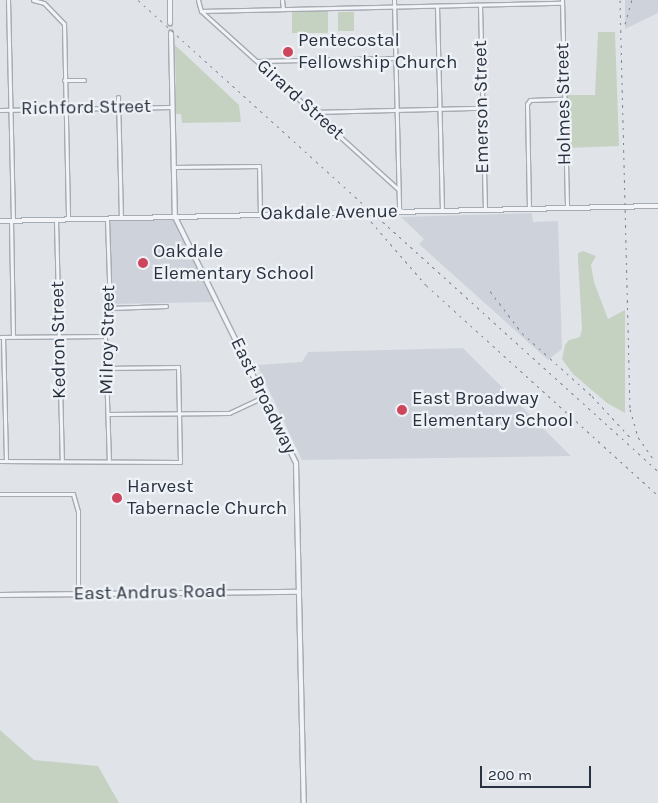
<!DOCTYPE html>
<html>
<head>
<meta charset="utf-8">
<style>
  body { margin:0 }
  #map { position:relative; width:658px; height:803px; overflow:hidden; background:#e0e4e9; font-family:Karla,sans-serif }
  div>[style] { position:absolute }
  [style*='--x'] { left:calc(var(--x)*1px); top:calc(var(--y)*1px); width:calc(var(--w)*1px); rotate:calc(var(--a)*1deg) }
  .built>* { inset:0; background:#ced3db }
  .green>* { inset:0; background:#c6d2c1; transform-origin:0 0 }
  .tertiary-tunnel>* { height:4px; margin-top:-2px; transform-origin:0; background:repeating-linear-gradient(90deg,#bbc0c7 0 4px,transparent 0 6px) }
  .roads { filter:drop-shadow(1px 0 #a5abb3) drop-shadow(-1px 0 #a5abb3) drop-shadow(0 1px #a5abb3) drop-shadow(0 -1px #a5abb3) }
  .minor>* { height:3px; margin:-1.5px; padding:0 1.5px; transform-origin:1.5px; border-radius:1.5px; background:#f2f4f7 }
  .tertiary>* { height:4px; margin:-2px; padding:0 2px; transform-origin:2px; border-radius:2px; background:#f2f4f7 }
  .rail>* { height:1px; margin-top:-0.5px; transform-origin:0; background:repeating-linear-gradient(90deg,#798392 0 2.5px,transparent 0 7.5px) }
  .dots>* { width:14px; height:14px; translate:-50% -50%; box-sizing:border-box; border:2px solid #eff2f6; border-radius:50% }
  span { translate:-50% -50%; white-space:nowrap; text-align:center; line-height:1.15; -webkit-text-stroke:4.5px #eff2f6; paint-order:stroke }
  .poi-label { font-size:19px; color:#293240 }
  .left { translate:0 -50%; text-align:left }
  .street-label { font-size:19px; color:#293240 }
  .scale { position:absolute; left:480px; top:766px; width:111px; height:22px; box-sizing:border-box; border:2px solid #293240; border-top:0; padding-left:6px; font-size:15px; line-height:18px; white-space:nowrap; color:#293240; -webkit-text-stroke:4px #eff2f6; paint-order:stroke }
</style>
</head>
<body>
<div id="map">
  <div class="built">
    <div style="clip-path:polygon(625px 0,658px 0,658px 13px,625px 29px)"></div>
    <div style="clip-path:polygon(532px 213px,533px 222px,558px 221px,562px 349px,548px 360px,419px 244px,424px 239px,401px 217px)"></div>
    <div style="clip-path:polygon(174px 219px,215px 302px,113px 304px,110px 220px)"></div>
    <div style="clip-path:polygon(463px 348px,571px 456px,302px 460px,257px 365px,302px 362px,308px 352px)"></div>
  </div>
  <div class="green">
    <div style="left:328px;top:10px;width:23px;height:36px;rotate:90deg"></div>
    <div style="left:338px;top:12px;width:16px;height:19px"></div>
    <div style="clip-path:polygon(598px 32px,615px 32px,619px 146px,567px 148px,567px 95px,595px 95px)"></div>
    <div style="clip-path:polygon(175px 45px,239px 105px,241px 122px,182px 123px,181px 114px,176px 114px)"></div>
    <div style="clip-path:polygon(583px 251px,596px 256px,591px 265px,594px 282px,608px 319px,625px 310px,625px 413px,607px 403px,573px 374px,562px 359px,565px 345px,569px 340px,580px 337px,582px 329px,578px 259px,578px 253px)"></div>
    <div style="clip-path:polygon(0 730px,34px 760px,98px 766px,119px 803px,0 803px)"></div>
  </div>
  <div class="tertiary-tunnel">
    <div style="--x:170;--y:23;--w:10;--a:84"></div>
  </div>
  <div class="roads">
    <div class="minor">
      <div style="--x:8;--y:0;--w:221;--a:88.7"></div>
      <div style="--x:33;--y:0;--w:11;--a:15"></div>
      <div style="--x:44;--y:3;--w:29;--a:46"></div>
      <div style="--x:64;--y:24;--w:195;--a:88.8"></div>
      <div style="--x:198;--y:0;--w:11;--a:75"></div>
      <div style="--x:201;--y:11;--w:266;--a:42.1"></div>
      <div style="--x:282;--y:0;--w:9;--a:84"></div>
      <div style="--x:394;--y:0;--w:212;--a:88.6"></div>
      <div style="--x:562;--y:0;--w:208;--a:88.6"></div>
      <div style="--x:480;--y:5;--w:205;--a:88.6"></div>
      <div style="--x:437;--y:6;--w:205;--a:88.6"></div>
      <div style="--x:201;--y:11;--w:361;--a:-1.3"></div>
      <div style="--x:257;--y:61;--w:138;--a:-1.2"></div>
      <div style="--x:64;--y:80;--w:20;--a:0"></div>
      <div style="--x:118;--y:97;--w:121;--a:88.6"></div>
      <div style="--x:0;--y:110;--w:172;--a:-1"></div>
      <div style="--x:313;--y:112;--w:169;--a:-1.4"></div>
      <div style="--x:174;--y:167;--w:85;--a:-0.7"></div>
      <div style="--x:259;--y:166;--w:49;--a:88.8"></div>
      <div style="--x:529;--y:209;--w:105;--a:-91.1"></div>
      <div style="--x:527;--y:104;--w:5;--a:-53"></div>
      <div style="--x:530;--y:100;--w:34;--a:-2"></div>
      <div style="--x:107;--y:219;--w:89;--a:88.1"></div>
      <div style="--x:110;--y:308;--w:28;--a:100"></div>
      <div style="--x:105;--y:336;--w:125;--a:88.2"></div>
      <div style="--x:56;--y:220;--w:241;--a:88.6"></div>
      <div style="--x:11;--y:221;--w:116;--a:89"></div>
      <div style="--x:110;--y:308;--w:56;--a:-2"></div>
      <div style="--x:0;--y:337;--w:105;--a:-0.5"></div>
      <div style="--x:3;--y:337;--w:124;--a:88.6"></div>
      <div style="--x:108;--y:414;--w:121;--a:-0.5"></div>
      <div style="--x:229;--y:413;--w:38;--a:-25"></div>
      <div style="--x:0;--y:461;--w:180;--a:0.3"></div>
      <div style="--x:180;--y:462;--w:95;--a:-91.2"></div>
      <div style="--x:178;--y:367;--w:72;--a:179.2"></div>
      <div style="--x:0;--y:494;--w:73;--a:0"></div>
      <div style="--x:73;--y:494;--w:18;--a:74"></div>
      <div style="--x:78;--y:511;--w:83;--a:90"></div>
    </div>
    <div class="tertiary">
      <div style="--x:170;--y:0;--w:23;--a:90"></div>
      <div style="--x:171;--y:33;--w:184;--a:88.8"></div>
      <div style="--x:175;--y:217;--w:274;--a:63.8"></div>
      <div style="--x:296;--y:463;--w:340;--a:88.7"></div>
      <div style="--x:0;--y:221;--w:658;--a:-1.31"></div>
      <div style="--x:0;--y:595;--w:299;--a:-0.6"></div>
    </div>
  </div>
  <div class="rail">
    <div style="--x:138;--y:0;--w:702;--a:42.17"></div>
    <div style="--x:620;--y:0;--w:409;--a:88.6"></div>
    <div style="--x:630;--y:409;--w:29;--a:74"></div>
    <div style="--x:638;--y:437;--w:29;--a:55"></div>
    <div style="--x:625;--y:24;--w:25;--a:-74"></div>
    <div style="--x:361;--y:210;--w:99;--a:49.1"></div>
    <div style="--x:426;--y:285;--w:313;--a:42.2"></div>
    <div style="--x:490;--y:291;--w:53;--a:52.7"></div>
    <div style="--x:522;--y:333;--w:94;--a:42"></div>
    <div style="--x:592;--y:396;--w:56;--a:47.2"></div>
  </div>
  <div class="dots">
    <div style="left:288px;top:52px;background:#cd465e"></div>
    <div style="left:143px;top:263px;background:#cd465e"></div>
    <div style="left:402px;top:410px;background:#cd465e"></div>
    <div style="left:117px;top:498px;background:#cd465e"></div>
  </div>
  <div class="poi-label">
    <span class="left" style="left:298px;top:52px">Pentecostal<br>Fellowship Church</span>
    <span class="left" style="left:153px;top:263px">Oakdale<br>Elementary School</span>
    <span class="left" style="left:412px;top:410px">East Broadway<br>Elementary School</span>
    <span class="left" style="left:127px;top:498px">Harvest<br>Tabernacle Church</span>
  </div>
  <div class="street-label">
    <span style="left:300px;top:100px;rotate:42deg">Girard Street</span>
    <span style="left:564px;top:104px;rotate:-91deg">Holmes Street</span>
    <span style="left:482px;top:107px;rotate:-91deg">Emerson Street</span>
    <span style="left:86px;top:108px;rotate:-1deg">Richford Street</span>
    <span style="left:329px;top:213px;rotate:-1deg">Oakdale Avenue</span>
    <span style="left:59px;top:340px;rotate:-91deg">Kedron Street</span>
    <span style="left:108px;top:340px;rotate:-89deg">Milroy Street</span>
    <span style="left:263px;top:396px;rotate:64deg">East Broadway</span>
    <span style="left:150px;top:593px;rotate:-1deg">East Andrus Road</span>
  </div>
  <div class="scale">200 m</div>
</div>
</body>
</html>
